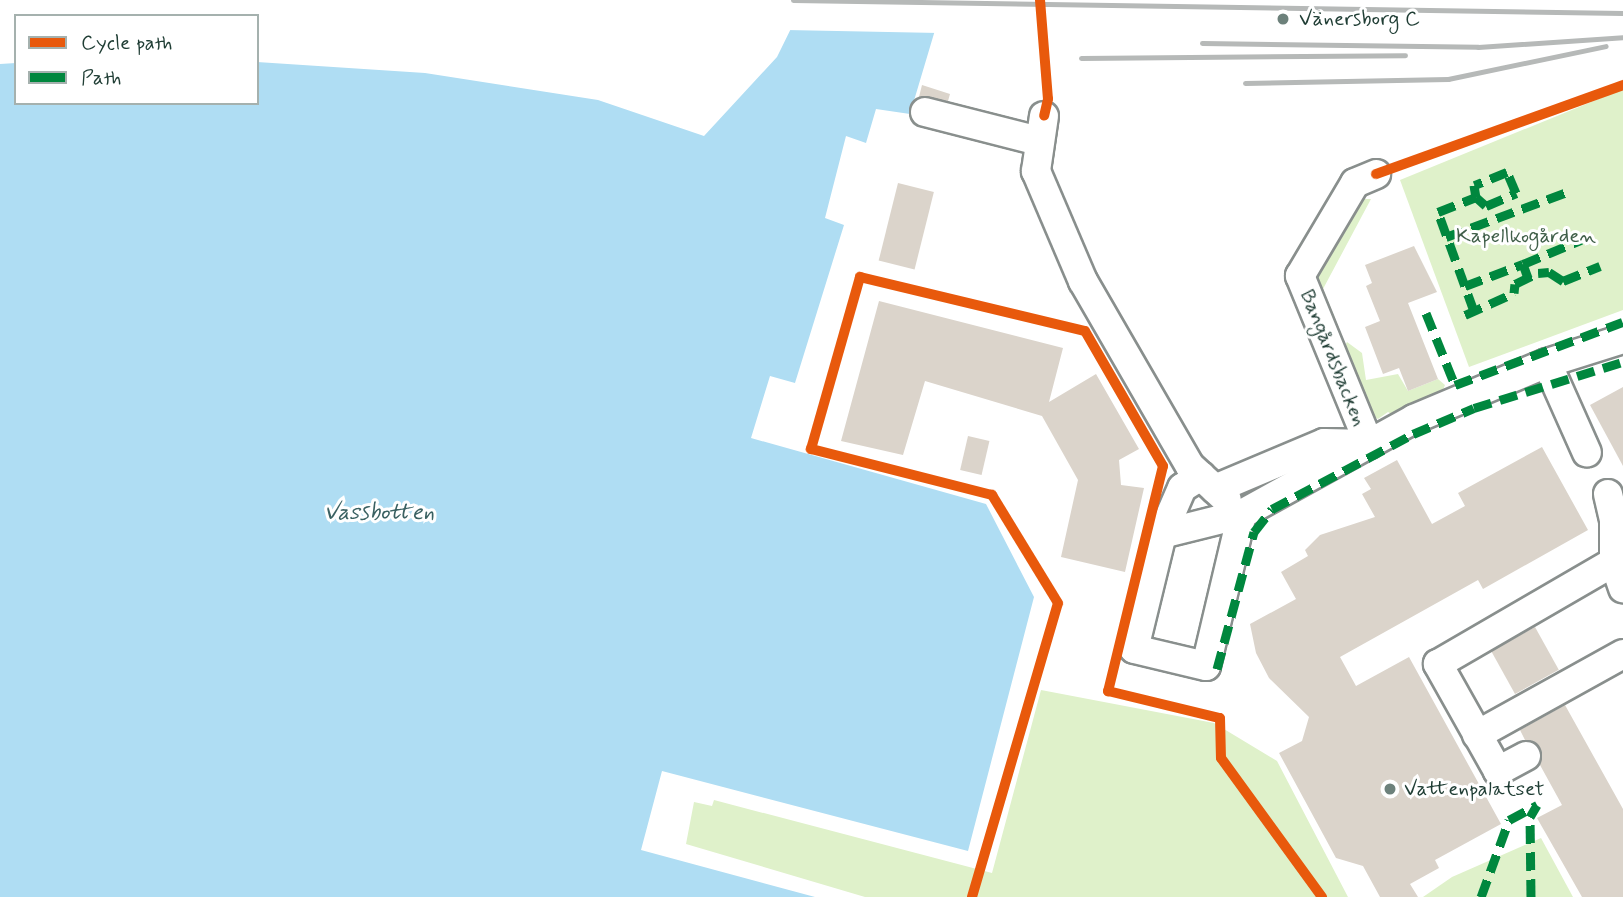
<!DOCTYPE html>
<html>
<head>
<meta charset="utf-8">
<style>
  body { margin:0 }
  #map { position:relative; width:1623px; height:897px; overflow:hidden; background:#fff; font-family:Mynerve,sans-serif }
  div>[style] { position:absolute }
  [style*='--x'] { left:calc(var(--x)*1px); top:calc(var(--y)*1px); width:calc(var(--w)*1px); rotate:calc(var(--a)*1deg) }
  .green>* { inset:0; background:#dff1ca }
  .water>* { inset:0; background:#afddf3 }
  .pier>* { inset:0; background:#fff }
  .building>* { inset:0; background:#dbd4cb; transform-origin:0 0 }
  .roads { filter:drop-shadow(2px 0 #898f8d) drop-shadow(-2px 0 #898f8d) drop-shadow(0 2px #898f8d) drop-shadow(0 -2px #898f8d) }
  .minor>* { height:28px; margin:-14px; padding:0 14px; transform-origin:14px; border-radius:14px; background:#fff }
  .rail>* { height:5px; margin:-2.5px; padding:0 2.5px; transform-origin:2.5px; border-radius:2.5px; background:#b6b9b8 }
  .quiet>* { height:9px; margin-top:-4.5px; transform-origin:0; background:repeating-linear-gradient(90deg,#00873e 0 18px,transparent 0 27px) }
  .cycleway>* { height:10px; margin:-5px; padding:0 5px; transform-origin:5px; border-radius:5px; background:#e8590c }
  .dots>* { width:19px; height:19px; translate:-50% -50%; box-sizing:border-box; border:4px solid #fff; border-radius:50% }
  span { translate:-50% -50%; white-space:nowrap; text-align:center; line-height:1.15; -webkit-text-stroke:6px #fff; paint-order:stroke }
  .poi-label { font-size:21px; color:#1f3d34 }
  .left { translate:0 -50%; text-align:left }
  .park-label { font-size:21px; color:#405f49 }
  .street-label { font-size:21px; color:#1f3d34 }
  .water-label { font-size:23px; color:#3a6162; font-style:italic }
  .legend { position:absolute; left:14px; top:14px; width:245px; height:91px; box-sizing:border-box; background:#fff; border:2px solid #a5b1ae; margin:0; padding:9px 12px; list-style:none; font-size:21px; color:#1f3d34 }
  .legend li { display:flex; align-items:center; gap:14px; height:35px }
  .legend b { width:35px; border:2px solid #a5b1ae }
</style>
</head>
<body>
<div id="map">
  <div class="green">
    <div style="clip-path:polygon(1623px 89px,1623px 310px,1469px 367px,1400px 180px)"></div>
    <div style="clip-path:polygon(1364px 199px,1371px 199px,1323px 289px,1339px 328px,1333px 332px,1314px 283px)"></div>
    <div style="clip-path:polygon(1347px 342px,1362px 353px,1366px 380px,1398px 374px,1408px 391px,1438px 379px,1445px 385px,1443px 390px,1395px 416px,1388px 412px,1378px 419px,1364px 412px,1339px 356px)"></div>
    <div style="clip-path:polygon(1041px 690px,1214px 723px,1277px 761px,1348px 897px,865px 897px,686px 844px,694px 802px,712px 806px,714px 800px,992px 873px)"></div>
    <div style="clip-path:polygon(1541px 838px,1573px 897px,1423px 897px,1452px 877px)"></div>
  </div>
  <div class="water">
    <div style="clip-path:polygon(805px 0,944px 0,910px 114px,876px 109px,866px 143px,846px 136px,825px 218px,844px 225px,795px 383px,770px 376px,751px 438px,986px 504px,1034px 597px,968px 851px,662px 771px,641px 850px,815px 897px,0 897px,0 64px,16px 63px,16px 103px,257px 103px,257px 62px,425px 73px,598px 100px,704px 136px,777px 57px)"></div>
  </div>
  <div class="pier">
    <div style="clip-path:polygon(801px 0,947px 0,939px 33px,786px 30px)"></div>
  </div>
  <div class="building">
    <div style="clip-path:polygon(922px 85px,950px 94px,948px 101px,919px 97px)"></div>
    <div style="left:898px;top:183px;width:37px;height:80px;rotate:14deg"></div>
    <div style="clip-path:polygon(1414px 246px,1437px 292px,1408px 303px,1438px 379px,1408px 391px,1399px 368px,1383px 374px,1365px 327px,1380px 321px,1366px 286px,1372px 283px,1365px 265px)"></div>
    <div style="clip-path:polygon(879px 301px,1063px 348px,1049px 402px,1096px 374px,1139px 449px,1119px 460px,1121px 485px,1144px 488px,1125px 572px,1061px 557px,1078px 480px,1042px 416px,925px 381px,903px 455px,841px 441px)"></div>
    <div style="clip-path:polygon(1623px 387px,1623px 466px,1590px 405px)"></div>
    <div style="left:968px;top:436px;width:22px;height:35px;rotate:13deg"></div>
    <div style="clip-path:polygon(1542px 447px,1588px 530px,1483px 589px,1478px 580px,1340px 657px,1356px 686px,1409px 657px,1501px 824px,1435px 860px,1439px 868px,1410px 884px,1418px 897px,1380px 897px,1363px 866px,1336px 858px,1279px 753px,1302px 741px,1309px 717px,1269px 678px,1256px 653px,1250px 624px,1296px 599px,1281px 572px,1308px 556px,1305px 550px,1320px 535px,1375px 517px,1362px 494px,1371px 489px,1364px 478px,1397px 460px,1432px 524px,1465px 506px,1458px 493px)"></div>
    <div style="left:1535px;top:627px;width:49px;height:50px;rotate:61deg"></div>
    <div style="clip-path:polygon(1565px 705px,1623px 809px,1623px 897px,1582px 897px,1537px 818px,1562px 805px,1540px 765px,1540px 748px,1525px 740px,1520px 730px)"></div>
  </div>
  <div class="roads">
    <div class="minor">
      <div style="--x:925;--y:112;--w:118;--a:14.3"></div>
      <div style="--x:1044;--y:116;--w:56;--a:98.3"></div>
      <div style="--x:1036;--y:171;--w:120;--a:66.9"></div>
      <div style="--x:1083;--y:281;--w:214;--a:60"></div>
      <div style="--x:1190;--y:466;--w:50;--a:42.6"></div>
      <div style="--x:1547;--y:363;--w:98;--a:66"></div>
      <div style="--x:1201;--y:476;--w:22;--a:148"></div>
      <div style="--x:1182;--y:488;--w:50;--a:113.5"></div>
      <div style="--x:1162;--y:534;--w:118;--a:103.7"></div>
      <div style="--x:1134;--y:649;--w:74;--a:13.3"></div>
      <div style="--x:1206;--y:666;--w:156;--a:-76.7"></div>
      <div style="--x:1215;--y:489;--w:118;--a:-22.9"></div>
      <div style="--x:1324;--y:443;--w:45;--a:1.3"></div>
      <div style="--x:1369;--y:444;--w:182;--a:-112.3"></div>
      <div style="--x:1300;--y:276;--w:108;--a:-59.4"></div>
      <div style="--x:1355;--y:183;--w:23;--a:-23"></div>
      <div style="--x:1608;--y:494;--w:27;--a:77"></div>
      <div style="--x:1614;--y:520;--w:42;--a:90"></div>
      <div style="--x:1614;--y:562;--w:28;--a:71"></div>
      <div style="--x:1162;--y:534;--w:82;--a:-14"></div>
      <div style="--x:1242;--y:514;--w:196;--a:-28.9"></div>
      <div style="--x:1414;--y:419;--w:144;--a:-22.8"></div>
      <div style="--x:1547;--y:363;--w:80;--a:-17.5"></div>
      <div style="--x:1477;--y:735;--w:167;--a:-29"></div>
      <div style="--x:1526;--y:756;--w:32;--a:152"></div>
      <div style="--x:1498;--y:771;--w:123;--a:-119.3"></div>
      <div style="--x:1438;--y:664;--w:203;--a:-30.1"></div>
    </div>
  </div>
  <div class="rail">
    <div style="--x:793;--y:0;--w:830;--a:0.9"></div>
    <div style="--x:1202;--y:43;--w:276;--a:0.8"></div>
    <div style="--x:1478;--y:47;--w:145;--a:-3.9"></div>
    <div style="--x:1081;--y:58;--w:324;--a:-0.5"></div>
    <div style="--x:1245;--y:83;--w:203;--a:-1.1"></div>
    <div style="--x:1448;--y:79;--w:161;--a:-11.8"></div>
  </div>
  <div class="quiet">
    <div style="--x:1446;--y:237;--w:132;--a:-20.4"></div>
    <div style="--x:1523;--y:264;--w:63;--a:-22.5"></div>
    <div style="--x:1465;--y:286;--w:62;--a:-20.8"></div>
    <div style="--x:1523;--y:264;--w:15;--a:70"></div>
    <div style="--x:1474;--y:311;--w:105;--a:-110"></div>
    <div style="--x:1438;--y:212;--w:41;--a:-21.5"></div>
    <div style="--x:1476;--y:197;--w:13;--a:42"></div>
    <div style="--x:1486;--y:206;--w:33;--a:-23"></div>
    <div style="--x:1516;--y:193;--w:23;--a:-113"></div>
    <div style="--x:1507;--y:172;--w:35;--a:158"></div>
    <div style="--x:1474;--y:185;--w:12;--a:81"></div>
    <div style="--x:1426;--y:313;--w:78;--a:68.1"></div>
    <div style="--x:1455;--y:385;--w:179;--a:-20.6"></div>
    <div style="--x:1465;--y:315;--w:54;--a:-24.2"></div>
    <div style="--x:1514;--y:293;--w:9;--a:-84"></div>
    <div style="--x:1515;--y:284;--w:25;--a:-26"></div>
    <div style="--x:1538;--y:273;--w:11;--a:-5"></div>
    <div style="--x:1549;--y:272;--w:17;--a:33"></div>
    <div style="--x:1563;--y:281;--w:40;--a:-22"></div>
    <div style="--x:1217;--y:669;--w:142;--a:-74.9"></div>
    <div style="--x:1254;--y:532;--w:29;--a:-52"></div>
    <div style="--x:1272;--y:509;--w:160;--a:-28"></div>
    <div style="--x:1413;--y:434;--w:66;--a:-23.1"></div>
    <div style="--x:1474;--y:408;--w:156;--a:-17.2"></div>
    <div style="--x:1481;--y:897;--w:82;--a:-70"></div>
    <div style="--x:1509;--y:820;--w:32;--a:-28"></div>
    <div style="--x:1531;--y:897;--w:80;--a:-90.7"></div>
    <div style="--x:1530;--y:817;--w:14;--a:-60"></div>
  </div>
  <div class="cycleway">
    <div style="--x:1040;--y:0;--w:99;--a:85.4"></div>
    <div style="--x:1048;--y:99;--w:17;--a:103"></div>
    <div style="--x:1376;--y:174;--w:263;--a:-19.8"></div>
    <div style="--x:972;--y:897;--w:306;--a:-73.7"></div>
    <div style="--x:1058;--y:603;--w:127;--a:-121.4"></div>
    <div style="--x:992;--y:495;--w:187;--a:-165.7"></div>
    <div style="--x:811;--y:449;--w:179;--a:-74.1"></div>
    <div style="--x:860;--y:277;--w:231;--a:13.5"></div>
    <div style="--x:1085;--y:331;--w:156;--a:60"></div>
    <div style="--x:1163;--y:466;--w:232;--a:103.7"></div>
    <div style="--x:1108;--y:691;--w:115;--a:13.6"></div>
    <div style="--x:1220;--y:718;--w:40;--a:88.6"></div>
    <div style="--x:1221;--y:758;--w:172;--a:54"></div>
  </div>
  <div class="dots">
    <div style="left:1283px;top:19px;background:#6d817b"></div>
    <div style="left:1390px;top:789px;background:#6d817b"></div>
  </div>
  <div class="poi-label">
    <span class="left" style="left:1299px;top:19px">Vänersborg C</span>
    <span class="left" style="left:1404px;top:789px">Vattenpalatset</span>
  </div>
  <div class="park-label">
    <span style="left:1526px;top:236px">Kapellkogården</span>
  </div>
  <div class="street-label">
    <span style="left:1333px;top:358px;rotate:68deg">Bangårdsbacken</span>
  </div>
  <div class="water-label">
    <span style="left:379px;top:513px">Vassbotten</span>
  </div>
  <ul class="legend">
  <li><b style="height:9px;background:#e8590c"></b>Cycle path</li>
  <li><b style="height:9px;background:#00873e"></b>Path</li>
  </ul>
</div>
</body>
</html>
